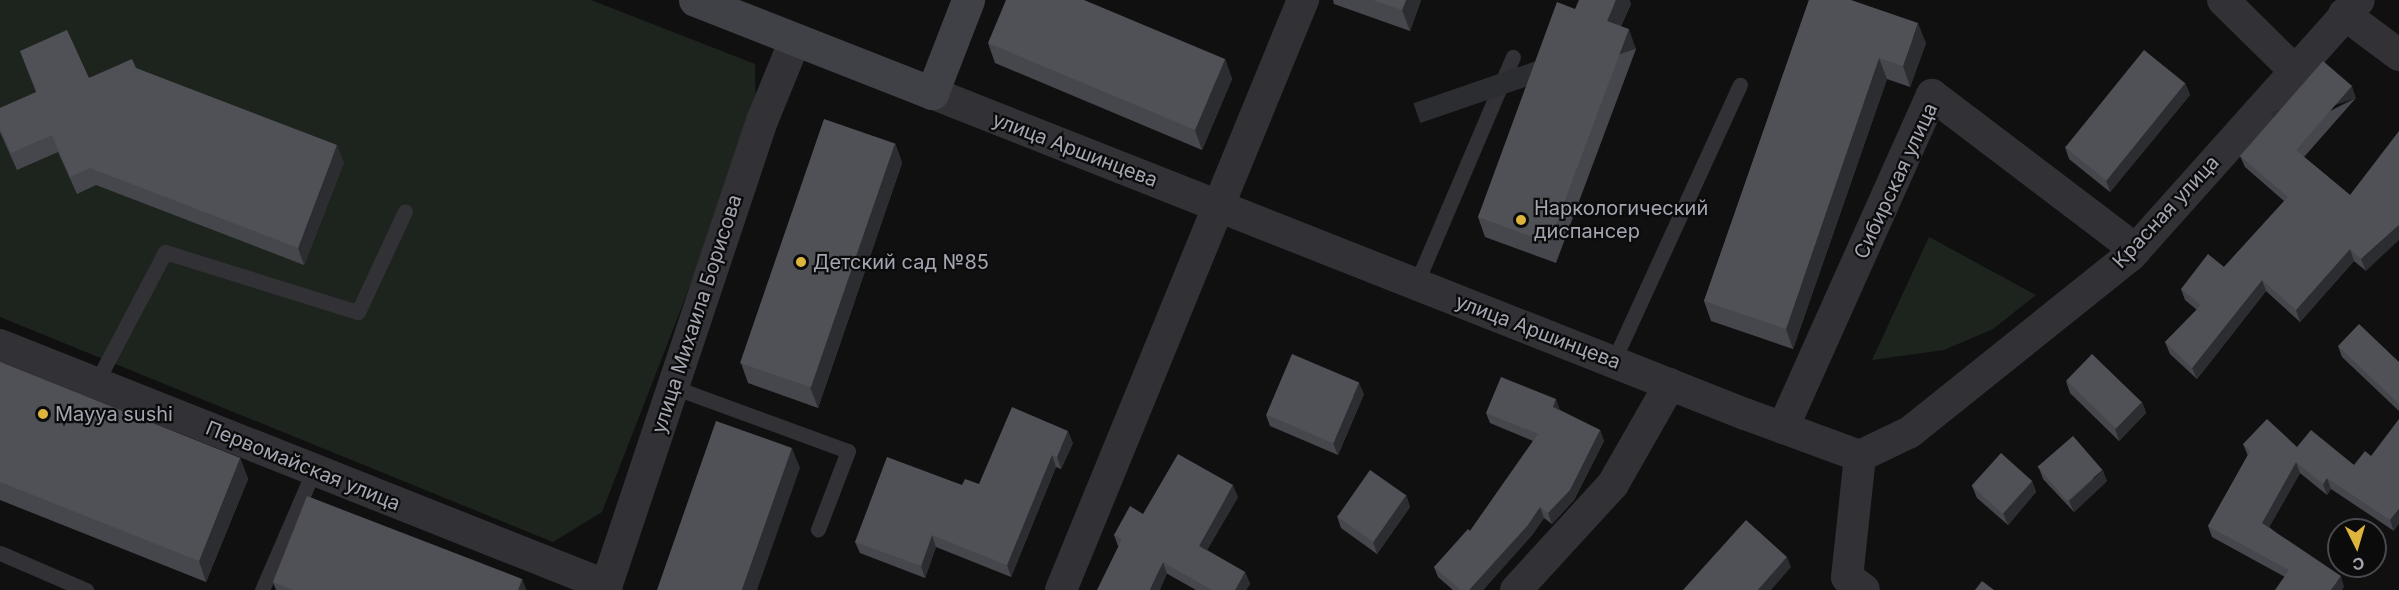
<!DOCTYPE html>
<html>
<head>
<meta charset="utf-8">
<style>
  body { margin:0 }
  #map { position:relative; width:2399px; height:590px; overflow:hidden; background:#101011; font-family:Inter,sans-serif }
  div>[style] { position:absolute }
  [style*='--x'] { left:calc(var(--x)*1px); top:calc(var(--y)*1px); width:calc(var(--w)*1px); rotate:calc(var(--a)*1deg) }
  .green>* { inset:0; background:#1d241e }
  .lane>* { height:15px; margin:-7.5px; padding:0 7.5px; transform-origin:7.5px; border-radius:7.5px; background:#323236 }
  .street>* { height:32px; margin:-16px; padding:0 16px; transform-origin:16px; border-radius:16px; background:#323236 }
  .secondary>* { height:33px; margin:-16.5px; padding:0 16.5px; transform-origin:16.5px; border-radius:16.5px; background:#404146 }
  .wall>* { inset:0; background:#46474c }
  .shaded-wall>* { inset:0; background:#2c2d30; transform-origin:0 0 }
  .building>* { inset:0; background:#505157; transform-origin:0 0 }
  .dots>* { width:16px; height:16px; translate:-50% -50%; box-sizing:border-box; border:3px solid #0b0b0c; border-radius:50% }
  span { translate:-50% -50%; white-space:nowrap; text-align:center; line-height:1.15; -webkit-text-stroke:4.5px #0b0b0c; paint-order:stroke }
  .street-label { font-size:20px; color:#a3a6b1 }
  .poi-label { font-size:20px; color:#a3a6b1 }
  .left { translate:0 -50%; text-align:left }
  .north { position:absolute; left:2327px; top:518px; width:60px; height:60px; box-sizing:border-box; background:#0b0b0c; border:2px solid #48494e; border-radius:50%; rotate:175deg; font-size:16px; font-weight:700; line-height:24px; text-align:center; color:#a3a6b1 }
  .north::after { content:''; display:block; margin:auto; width:21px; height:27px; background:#deb53c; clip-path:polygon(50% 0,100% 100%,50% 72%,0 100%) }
</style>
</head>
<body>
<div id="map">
  <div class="green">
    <div style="clip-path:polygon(0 0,591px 0,755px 64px,756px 116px,602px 512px,553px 542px,0 317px)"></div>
    <div style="clip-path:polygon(1929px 237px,2036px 295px,1993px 329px,1944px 350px,1872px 360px)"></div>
  </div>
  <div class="lane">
    <div style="--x:1416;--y:284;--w:247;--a:-66.9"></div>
    <div style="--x:1613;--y:362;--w:305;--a:-65.4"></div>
    <div style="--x:96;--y:383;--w:148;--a:-62.2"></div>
    <div style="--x:165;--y:252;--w:202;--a:17.3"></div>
    <div style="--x:358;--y:312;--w:111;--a:-65"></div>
    <div style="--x:673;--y:387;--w:186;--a:20.1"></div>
    <div style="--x:848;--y:451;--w:84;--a:111"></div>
    <div style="--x:0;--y:553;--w:94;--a:23.3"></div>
    <div style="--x:262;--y:590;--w:131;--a:-66.6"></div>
  </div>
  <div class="street">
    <div style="--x:2223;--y:0;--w:100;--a:44.6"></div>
    <div style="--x:2344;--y:14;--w:69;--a:36.7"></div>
    <div style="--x:932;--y:93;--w:874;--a:21.55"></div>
    <div style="--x:1745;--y:414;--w:122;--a:20.1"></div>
    <div style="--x:0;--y:345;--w:653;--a:21.65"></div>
    <div style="--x:1783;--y:428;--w:365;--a:-65.9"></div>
    <div style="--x:1932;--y:95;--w:256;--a:37.2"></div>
    <div style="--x:1860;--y:456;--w:55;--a:-25.6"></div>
    <div style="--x:1910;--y:432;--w:282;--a:-38.7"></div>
    <div style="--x:2130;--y:256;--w:343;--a:-48.2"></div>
    <div style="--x:1860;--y:456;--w:122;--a:96.1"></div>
    <div style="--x:1847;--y:577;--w:21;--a:37"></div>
    <div style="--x:605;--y:590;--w:495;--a:-71.5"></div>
    <div style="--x:762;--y:121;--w:87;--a:-67.8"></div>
    <div style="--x:1061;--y:590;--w:638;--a:-67.7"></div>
    <div style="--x:1516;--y:590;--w:144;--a:-47.5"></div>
    <div style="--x:1613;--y:484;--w:115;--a:-60.3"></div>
  </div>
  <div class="secondary">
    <div style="--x:695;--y:0;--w:255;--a:21.4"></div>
    <div style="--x:932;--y:93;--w:100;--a:-68.8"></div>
  </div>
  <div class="wall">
    <div style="clip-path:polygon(1333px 0,1421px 0,1410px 31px,1334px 4px)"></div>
    <div style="clip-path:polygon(1809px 0,1926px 43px,1910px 87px,1887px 79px,1793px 349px,1711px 321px,1704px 301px)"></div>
    <div style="clip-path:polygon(1631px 4px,1621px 26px,1636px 49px,1556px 263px,1485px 237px,1478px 217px,1575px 9px)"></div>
    <div style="clip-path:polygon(988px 43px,1225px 59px,1232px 79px,1202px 150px,995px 63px)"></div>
    <div style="clip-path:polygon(20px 51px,89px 78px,136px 68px,344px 162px,304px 265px,96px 185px,77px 194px,58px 152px,17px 170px,0 132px,0 108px,36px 92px)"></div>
    <div style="clip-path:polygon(2185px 83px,2190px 95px,2110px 192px,2069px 159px,2065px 147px)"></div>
    <div style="clip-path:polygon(2356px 98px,2304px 157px,2350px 195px,2366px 271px,2354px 261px,2300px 322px,2266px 291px,2197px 379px,2170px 354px,2165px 342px,2197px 310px,2185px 300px,2181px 289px,2224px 267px,2284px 201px,2245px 167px,2240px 156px)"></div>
    <div style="clip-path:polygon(895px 143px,902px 163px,818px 408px,748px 383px,741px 363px)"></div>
    <div style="clip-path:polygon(2338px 346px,2399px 362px,2399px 411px,2342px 357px)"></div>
    <div style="clip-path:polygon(0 362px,240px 458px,248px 479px,206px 582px,0 500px)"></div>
    <div style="clip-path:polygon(2066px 381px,2142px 402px,2146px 413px,2119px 441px,2070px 393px)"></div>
    <div style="clip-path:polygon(1364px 394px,1338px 455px,1270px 426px,1266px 415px)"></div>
    <div style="clip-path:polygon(1560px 410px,1600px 430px,1604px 441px,1574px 500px,1552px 524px,1544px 518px,1532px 535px,1483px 590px,1453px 590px,1438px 577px,1434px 567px,1470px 531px,1533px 441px,1490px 423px,1486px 413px)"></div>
    <div style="clip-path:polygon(1073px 443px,1061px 469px,1056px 467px,1011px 577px,936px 547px,925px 578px,860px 553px,855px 542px,962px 485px,979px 484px)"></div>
    <div style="clip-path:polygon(2243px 444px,2297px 447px,2354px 465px,2371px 456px,2394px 531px,2331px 489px,2327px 495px,2300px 473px,2269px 527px,2344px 587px,2285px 577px,2212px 537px,2208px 526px,2248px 456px)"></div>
    <div style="clip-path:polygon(2039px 468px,2107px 481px,2074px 512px,2043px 479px)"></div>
    <div style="clip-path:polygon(2032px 481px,2036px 492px,2008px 525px,1977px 498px,1972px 486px)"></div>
    <div style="clip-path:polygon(1406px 495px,1410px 507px,1377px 554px,1341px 528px,1337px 516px)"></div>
    <div style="clip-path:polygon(1238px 497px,1207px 550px,1245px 572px,1250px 584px,1246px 590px,1196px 590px,1118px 546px,1114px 535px,1143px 514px)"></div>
    <div style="clip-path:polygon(522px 579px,526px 590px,276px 590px,273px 582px)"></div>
  </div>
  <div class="shaded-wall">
    <div style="clip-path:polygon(1406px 0,1421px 0,1410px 31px,1402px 10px)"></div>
    <div style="clip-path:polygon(1616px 0,1630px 0,1631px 4px,1614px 40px,1607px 21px)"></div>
    <div style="clip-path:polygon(1918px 23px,1926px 43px,1910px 87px,1903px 66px)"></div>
    <div style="left:1629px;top:29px;width:21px;height:228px;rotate:71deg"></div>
    <div style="clip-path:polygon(1879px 58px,1887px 79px,1793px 349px,1786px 329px)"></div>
    <div style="clip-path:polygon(1225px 59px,1232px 79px,1202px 150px,1195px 130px)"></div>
    <div style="clip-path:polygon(2185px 83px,2190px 95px,2110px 192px,2106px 180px)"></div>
    <div style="left:2352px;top:86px;width:13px;height:85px;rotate:72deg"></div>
    <div style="clip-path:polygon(895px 143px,902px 163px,818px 408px,810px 387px)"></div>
    <div style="clip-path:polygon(337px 145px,344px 162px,304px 265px,298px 248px)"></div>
    <div style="clip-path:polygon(2399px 225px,2399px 240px,2366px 271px,2361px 259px)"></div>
    <div style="clip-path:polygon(2350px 249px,2354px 261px,2300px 322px,2296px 310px)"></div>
    <div style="clip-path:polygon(2262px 280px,2266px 291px,2197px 379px,2192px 368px)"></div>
    <div style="clip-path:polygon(1359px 383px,1364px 394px,1338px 455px,1333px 443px)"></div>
    <div style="clip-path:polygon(1556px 399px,1560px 410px,1557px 418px,1553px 407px)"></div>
    <div style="clip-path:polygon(2142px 402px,2146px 413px,2119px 441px,2115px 429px)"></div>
    <div style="clip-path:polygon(1600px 430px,1604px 441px,1574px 500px,1552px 524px,1548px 513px)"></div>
    <div style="clip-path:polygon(1068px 431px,1073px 443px,1061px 469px,1057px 457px)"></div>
    <div style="clip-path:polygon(792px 448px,800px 468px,757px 590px,742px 590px)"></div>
    <div style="clip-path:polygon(1052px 455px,1056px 467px,1011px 577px,1007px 565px)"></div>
    <div style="clip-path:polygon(240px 458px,248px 479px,206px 582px,199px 561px)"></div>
    <div style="clip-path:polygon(2296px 462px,2300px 473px,2266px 533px,2262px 523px)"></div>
    <div style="clip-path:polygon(2103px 470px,2107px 481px,2074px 512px,2069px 501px)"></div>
    <div style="clip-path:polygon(2327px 478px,2331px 489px,2327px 495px,2323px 484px)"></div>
    <div style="clip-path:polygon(2032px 481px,2036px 492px,2008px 525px,2003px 513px)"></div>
    <div style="clip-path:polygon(1233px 485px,1238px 497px,1203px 557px,1199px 546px)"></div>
    <div style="clip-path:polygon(1406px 495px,1410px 507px,1377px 554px,1373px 542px)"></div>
    <div style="clip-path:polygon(1540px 507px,1544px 518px,1532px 535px,1483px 590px,1469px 590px)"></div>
    <div style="clip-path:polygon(2399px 509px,2399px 524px,2394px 531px,2390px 520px)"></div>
    <div style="clip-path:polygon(932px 535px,936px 547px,925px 578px,921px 566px)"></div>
    <div style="clip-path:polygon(1787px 557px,1791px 567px,1771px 590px,1758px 590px)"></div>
    <div style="clip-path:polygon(1163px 562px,1167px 574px,1160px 590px,1150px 590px)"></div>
    <div style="clip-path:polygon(1245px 572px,1250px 584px,1246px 590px,1235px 590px)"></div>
    <div style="clip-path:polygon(2341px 576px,2344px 587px,2342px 590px,2331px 590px)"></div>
    <div style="clip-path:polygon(522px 579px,526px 590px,518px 590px)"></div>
  </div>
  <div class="building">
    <div style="clip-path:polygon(1006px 0,1084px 0,1225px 59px,1195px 130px,988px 43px)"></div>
    <div style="clip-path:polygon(1373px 0,1406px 0,1402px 10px)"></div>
    <div style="clip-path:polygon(1579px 0,1616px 0,1607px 21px,1629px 29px,1549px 243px,1478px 217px,1557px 2px,1575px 9px)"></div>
    <div style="clip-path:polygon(1809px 0,1851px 0,1918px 23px,1903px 66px,1879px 58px,1786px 329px,1704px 301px)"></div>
    <div style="clip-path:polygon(67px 30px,89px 78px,132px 59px,136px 68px,337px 145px,298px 248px,90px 168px,70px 177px,52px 135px,11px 153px,0 129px,0 108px,37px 92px,20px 51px)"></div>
    <div style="left:2144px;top:50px;width:53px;height:125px;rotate:39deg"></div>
    <div style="clip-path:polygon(2323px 61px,2352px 86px,2296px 150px,2350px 195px,2399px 131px,2399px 225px,2361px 259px,2350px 249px,2296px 310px,2262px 280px,2192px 368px,2165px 342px,2201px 305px,2181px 289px,2208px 254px,2224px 267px,2288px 197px,2240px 156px)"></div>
    <div style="left:824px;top:119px;width:75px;height:258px;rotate:19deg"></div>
    <div style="clip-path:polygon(2359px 324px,2399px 362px,2399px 404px,2338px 346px)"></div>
    <div style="left:1292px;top:354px;width:73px;height:66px;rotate:23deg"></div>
    <div style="left:2092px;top:354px;width:69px;height:37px;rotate:44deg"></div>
    <div style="clip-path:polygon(0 362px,240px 458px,199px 561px,0 482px)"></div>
    <div style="clip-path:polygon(1501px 377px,1556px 399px,1553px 407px,1600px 430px,1570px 490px,1548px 513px,1540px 507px,1528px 525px,1469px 590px,1461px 590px,1434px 567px,1468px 529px,1470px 531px,1538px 434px,1486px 413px)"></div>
    <div style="clip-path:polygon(1012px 407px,1068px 431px,1057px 457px,1052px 455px,1007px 565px,932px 535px,921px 566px,855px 542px,887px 457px,962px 485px,965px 479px,979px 484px)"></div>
    <div style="clip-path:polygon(2267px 419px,2297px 447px,2311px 430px,2354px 465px,2365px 451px,2371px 456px,2399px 419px,2399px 509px,2390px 520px,2327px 478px,2323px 484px,2296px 462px,2262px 523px,2341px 576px,2331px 590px,2275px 590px,2289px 570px,2208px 526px,2250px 451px,2243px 444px)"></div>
    <div style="clip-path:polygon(716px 421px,792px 448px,742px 590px,657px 590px)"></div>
    <div style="left:2073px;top:436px;width:45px;height:47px;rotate:49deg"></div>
    <div style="left:2001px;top:453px;width:42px;height:44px;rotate:42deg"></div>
    <div style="clip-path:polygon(1178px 454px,1233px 485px,1199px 546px,1245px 572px,1235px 590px,1212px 590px,1163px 562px,1150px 590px,1097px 590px,1122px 539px,1114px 535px,1130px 506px,1143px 514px)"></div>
    <div style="left:1370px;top:470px;width:44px;height:57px;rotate:35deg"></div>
    <div style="clip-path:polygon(307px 496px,522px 579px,518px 590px,293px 590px,273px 582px)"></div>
    <div style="clip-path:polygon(1746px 520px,1787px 557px,1758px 590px,1683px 590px)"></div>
    <div style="clip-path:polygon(1982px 581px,1994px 590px,1975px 590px)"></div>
  </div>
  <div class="dots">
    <div style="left:1521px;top:220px;background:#deb53c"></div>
    <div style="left:801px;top:262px;background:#deb53c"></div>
    <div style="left:43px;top:414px;background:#deb53c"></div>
  </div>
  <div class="street-label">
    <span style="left:1075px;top:150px;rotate:21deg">улица Аршинцева</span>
    <span style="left:1896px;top:181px;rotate:-65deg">Сибирская улица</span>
    <span style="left:2166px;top:212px;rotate:-47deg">Красная улица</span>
    <span style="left:697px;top:314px;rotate:-72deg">улица Михаила Борисова</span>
    <span style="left:1538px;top:332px;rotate:21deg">улица Аршинцева</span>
    <span style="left:303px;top:466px;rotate:22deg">Первомайская улица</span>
  </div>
  <div class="poi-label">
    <span class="left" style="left:1534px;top:220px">Наркологический<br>диспансер</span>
    <span class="left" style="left:813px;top:262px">Детский сад №85</span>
    <span class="left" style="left:55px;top:414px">Mayya sushi</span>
  </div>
  <div class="north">С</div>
</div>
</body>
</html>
